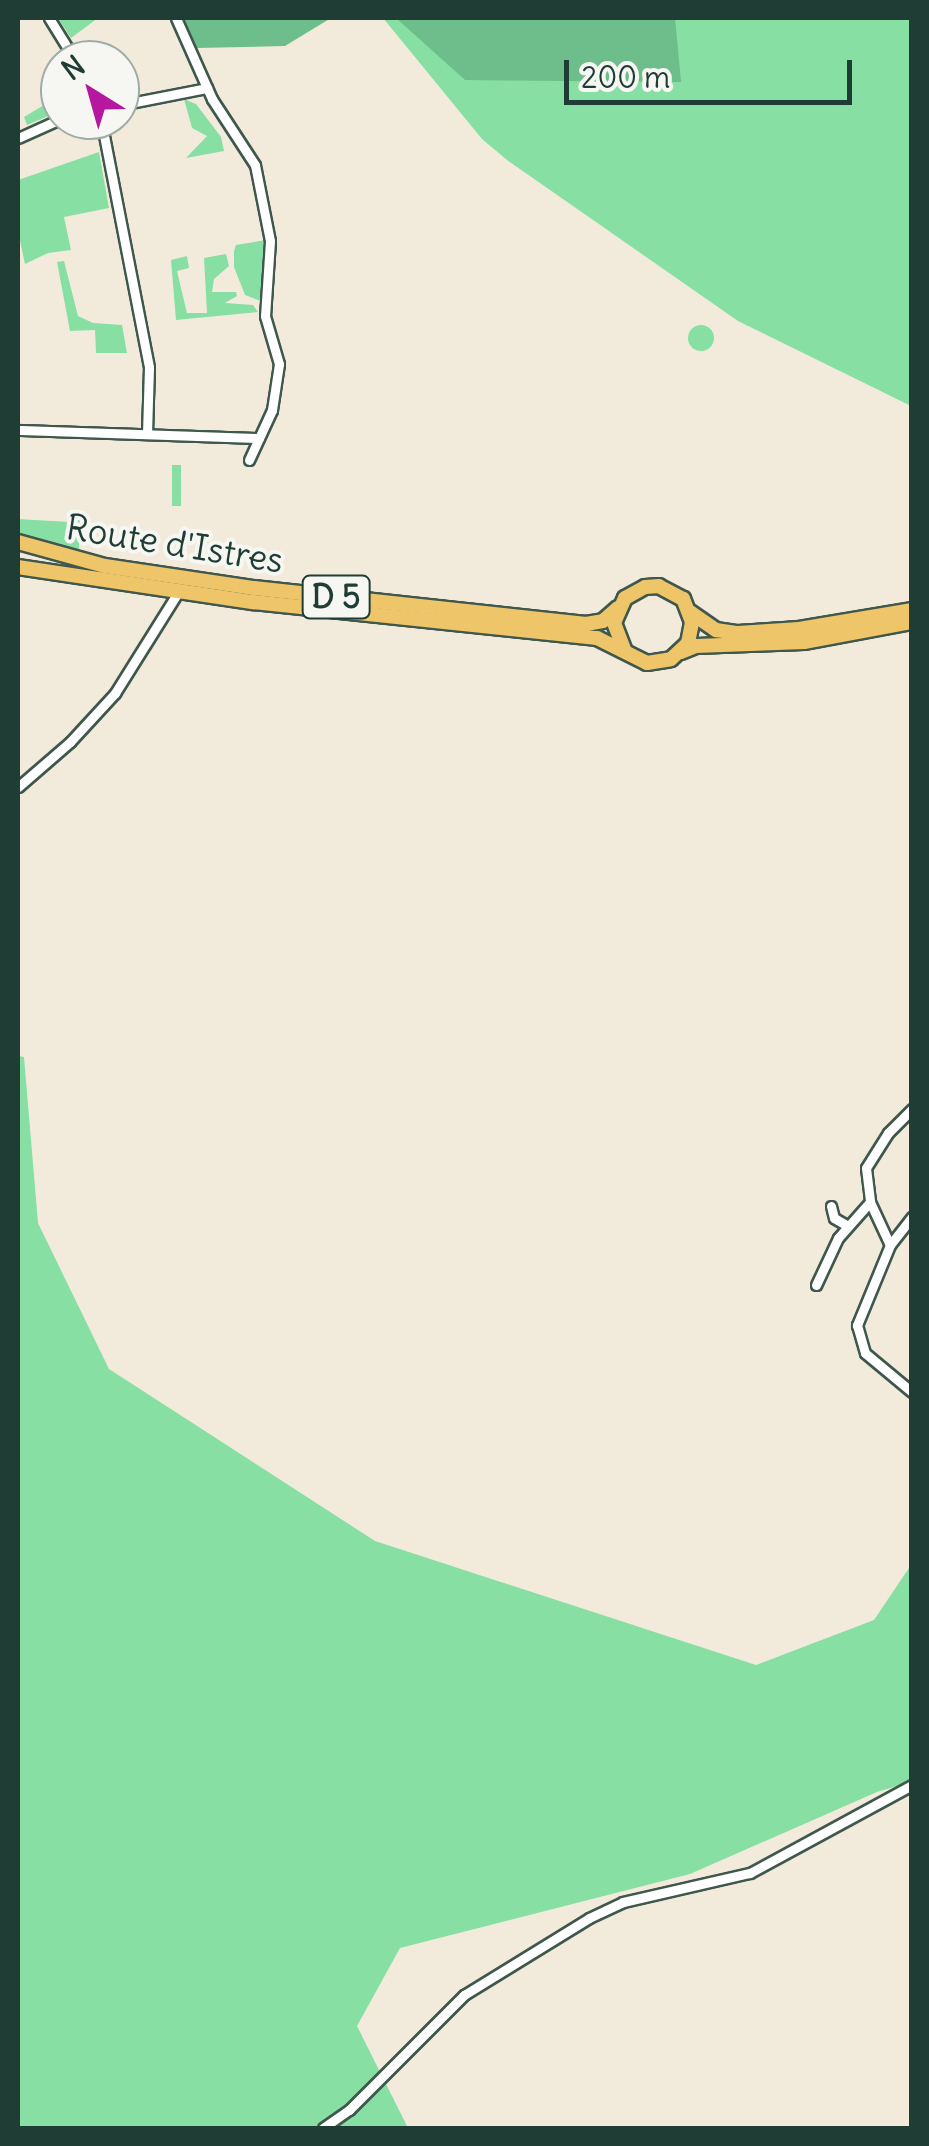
<!DOCTYPE html>
<html>
<head>
<meta charset="utf-8">
<style>
  body { margin:0 }
  #map { position:relative; width:929px; height:2146px; overflow:hidden; background:#f2ebdb; font-family:Delius,sans-serif }
  div>[style] { position:absolute }
  [style*='--x'] { left:calc(var(--x)*1px); top:calc(var(--y)*1px); width:calc(var(--w)*1px); rotate:calc(var(--a)*1deg) }
  .green>* { inset:0; background:#87dfa4; transform-origin:0 0 }
  .round { border-radius:50% }
  .forest>* { inset:0; background:#6dbe8a }
  .roads { filter:drop-shadow(2px 0 #3f574d) drop-shadow(-2px 0 #3f574d) drop-shadow(0 2px #3f574d) drop-shadow(0 -2px #3f574d) }
  .minor>* { height:9px; margin:-4.5px; padding:0 4.5px; transform-origin:4.5px; border-radius:4.5px; background:#fff }
  .primary>* { height:14px; margin:-7px; padding:0 7px; transform-origin:7px; border-radius:7px; background:#eec569 }
  span { translate:-50% -50%; white-space:nowrap; text-align:center; line-height:1.15; -webkit-text-stroke:8px #f6f6f2; paint-order:stroke }
  .shield-label span { padding:2px 8px; background:#f6f6f2; border:2px solid; border-radius:8px; -webkit-text-stroke-width:0 }
  .shield-label { font-size:32px; color:#1f3d34; font-weight:700 }
  .street-label { font-size:35px; color:#1f3d34 }
  .frame { position:absolute; inset:0; border:20px solid #1f3d34; pointer-events:none }
  .north { position:absolute; left:40px; top:40px; width:100px; height:100px; box-sizing:border-box; background:#f6f6f2; border:2px solid #a0aca6; border-radius:50%; rotate:323deg; font-size:28px; font-weight:700; line-height:40px; text-align:center; color:#1f3d34 }
  .north::after { content:''; display:block; margin:auto; width:35px; height:45px; background:#b5179e; clip-path:polygon(50% 0,100% 100%,50% 72%,0 100%) }
  .scale { position:absolute; left:564px; top:60px; width:288px; height:45px; box-sizing:border-box; border:5px solid #1f3d34; border-top:0; padding-left:12px; font-size:30px; line-height:35px; white-space:nowrap; color:#1f3d34; -webkit-text-stroke:8px #f6f6f2; paint-order:stroke }
</style>
</head>
<body>
<div id="map">
  <div class="green">
    <div style="clip-path:polygon(58px 18px,98px 18px,71px 38px)"></div>
    <div style="clip-path:polygon(383px 18px,911px 18px,911px 406px,738px 321px,507px 160px,482px 139px)"></div>
    <div style="clip-path:polygon(57px 95px,60px 111px,27px 125px,24px 117px,44px 105px,53px 105px)"></div>
    <div style="clip-path:polygon(184px 99px,196px 104px,221px 137px,224px 151px,186px 158px,207px 136px,192px 128px)"></div>
    <div style="clip-path:polygon(99px 152px,109px 208px,64px 217px,71px 250px,48px 253px,25px 264px,18px 231px,18px 180px)"></div>
    <div style="clip-path:polygon(266px 240px,263px 302px,245px 295px,234px 267px,234px 251px,236px 245px)"></div>
    <div style="clip-path:polygon(226px 254px,229px 266px,214px 279px,212px 292px,236px 292px,237px 296px,225px 303px,253px 305px,258px 312px,176px 320px,171px 260px,187px 256px,189px 268px,177px 271px,187px 313px,207px 313px,204px 258px)"></div>
    <div style="clip-path:polygon(64px 261px,78px 316px,93px 323px,122px 325px,127px 353px,96px 353px,95px 330px,70px 331px,57px 262px)"></div>
    <div class="round" style="left:688px;top:325px;width:26px;height:26px"></div>
    <div style="left:172px;top:465px;width:9px;height:41px"></div>
    <div style="clip-path:polygon(80px 512px,79px 551px,25px 537px,18px 531px,18px 519px,69px 522px,71px 513px)"></div>
    <div style="clip-path:polygon(18px 1056px,24px 1057px,38px 1223px,109px 1369px,375px 1541px,756px 1665px,874px 1620px,911px 1565px,911px 1782px,877px 1792px,690px 1874px,400px 1948px,357px 2026px,408px 2128px,18px 2128px)"></div>
  </div>
  <div class="forest">
    <div style="clip-path:polygon(180px 18px,331px 18px,285px 46px,197px 48px)"></div>
    <div style="clip-path:polygon(396px 18px,675px 18px,681px 82px,465px 80px)"></div>
  </div>
  <div class="roads">
    <div class="minor">
      <div style="--x:49;--y:18;--w:49;--a:58.2"></div>
      <div style="--x:176;--y:18;--w:89;--a:66"></div>
      <div style="--x:212;--y:99;--w:79;--a:56.9"></div>
      <div style="--x:255;--y:165;--w:77;--a:78.8"></div>
      <div style="--x:270;--y:241;--w:75;--a:93.8"></div>
      <div style="--x:265;--y:316;--w:50;--a:73.7"></div>
      <div style="--x:279;--y:364;--w:47;--a:98.7"></div>
      <div style="--x:272;--y:410;--w:55;--a:114.7"></div>
      <div style="--x:120;--y:105;--w:89;--a:-11.1"></div>
      <div style="--x:101;--y:120;--w:252;--a:79"></div>
      <div style="--x:149;--y:367;--w:66;--a:91.7"></div>
      <div style="--x:18;--y:138;--w:46;--a:-24.3"></div>
      <div style="--x:18;--y:430;--w:241;--a:1.9"></div>
      <div style="--x:18;--y:787;--w:69;--a:-40.9"></div>
      <div style="--x:70;--y:742;--w:67;--a:-47.4"></div>
      <div style="--x:115;--y:693;--w:119;--a:-58"></div>
      <div style="--x:912;--y:1109;--w:34;--a:135"></div>
      <div style="--x:888;--y:1133;--w:41;--a:122.2"></div>
      <div style="--x:866;--y:1168;--w:34;--a:83"></div>
      <div style="--x:870;--y:1202;--w:47;--a:65.1"></div>
      <div style="--x:890;--y:1245;--w:87;--a:112.4"></div>
      <div style="--x:857;--y:1325;--w:29;--a:74"></div>
      <div style="--x:865;--y:1353;--w:61;--a:39.7"></div>
      <div style="--x:831;--y:1206;--w:12;--a:76"></div>
      <div style="--x:834;--y:1218;--w:14;--a:30"></div>
      <div style="--x:890;--y:1245;--w:36;--a:-52"></div>
      <div style="--x:816;--y:1285;--w:52;--a:-64.9"></div>
      <div style="--x:838;--y:1238;--w:48;--a:-48.4"></div>
      <div style="--x:323;--y:2128;--w:32;--a:-35"></div>
      <div style="--x:349;--y:2110;--w:163;--a:-45"></div>
      <div style="--x:464;--y:1995;--w:147;--a:-31.6"></div>
      <div style="--x:589;--y:1918;--w:38;--a:-25"></div>
      <div style="--x:623;--y:1902;--w:130;--a:-12.9"></div>
      <div style="--x:750;--y:1873;--w:184;--a:-28.5"></div>
    </div>
    <div class="primary">
      <div style="--x:18;--y:542;--w:90;--a:15.4"></div>
      <div style="--x:105;--y:566;--w:151;--a:8.4"></div>
      <div style="--x:254;--y:588;--w:334;--a:6.2"></div>
      <div style="--x:586;--y:624;--w:17;--a:-10"></div>
      <div style="--x:603;--y:621;--w:20;--a:-41"></div>
      <div style="--x:18;--y:567;--w:238;--a:8.5"></div>
      <div style="--x:253;--y:602;--w:346;--a:6"></div>
      <div style="--x:597;--y:638;--w:56;--a:26.6"></div>
      <div style="--x:647;--y:663;--w:24;--a:-9"></div>
      <div style="--x:671;--y:659;--w:23;--a:-43"></div>
      <div style="--x:688;--y:643;--w:21;--a:-79"></div>
      <div style="--x:692;--y:622;--w:25;--a:-111"></div>
      <div style="--x:683;--y:599;--w:27;--a:-152"></div>
      <div style="--x:659;--y:586;--w:14;--a:176"></div>
      <div style="--x:645;--y:587;--w:23;--a:151"></div>
      <div style="--x:625;--y:598;--w:27;--a:114"></div>
      <div style="--x:614;--y:623;--w:30;--a:69"></div>
      <div style="--x:690;--y:612;--w:32;--a:35"></div>
      <div style="--x:716;--y:630;--w:22;--a:8"></div>
      <div style="--x:738;--y:633;--w:61;--a:-3.8"></div>
      <div style="--x:799;--y:629;--w:115;--a:-9.5"></div>
      <div style="--x:681;--y:652;--w:16;--a:-22"></div>
      <div style="--x:696;--y:646;--w:108;--a:-2.1"></div>
      <div style="--x:804;--y:642;--w:110;--a:-10.5"></div>
    </div>
  </div>
  <div class="shield-label">
    <span style="left:336px;top:597px">D 5</span>
  </div>
  <div class="street-label">
    <span style="left:175px;top:543px;rotate:9deg">Route d'Istres</span>
  </div>
  <div class="frame"></div>
  <div class="north">N</div>
  <div class="scale">200 m</div>
</div>
</body>
</html>
